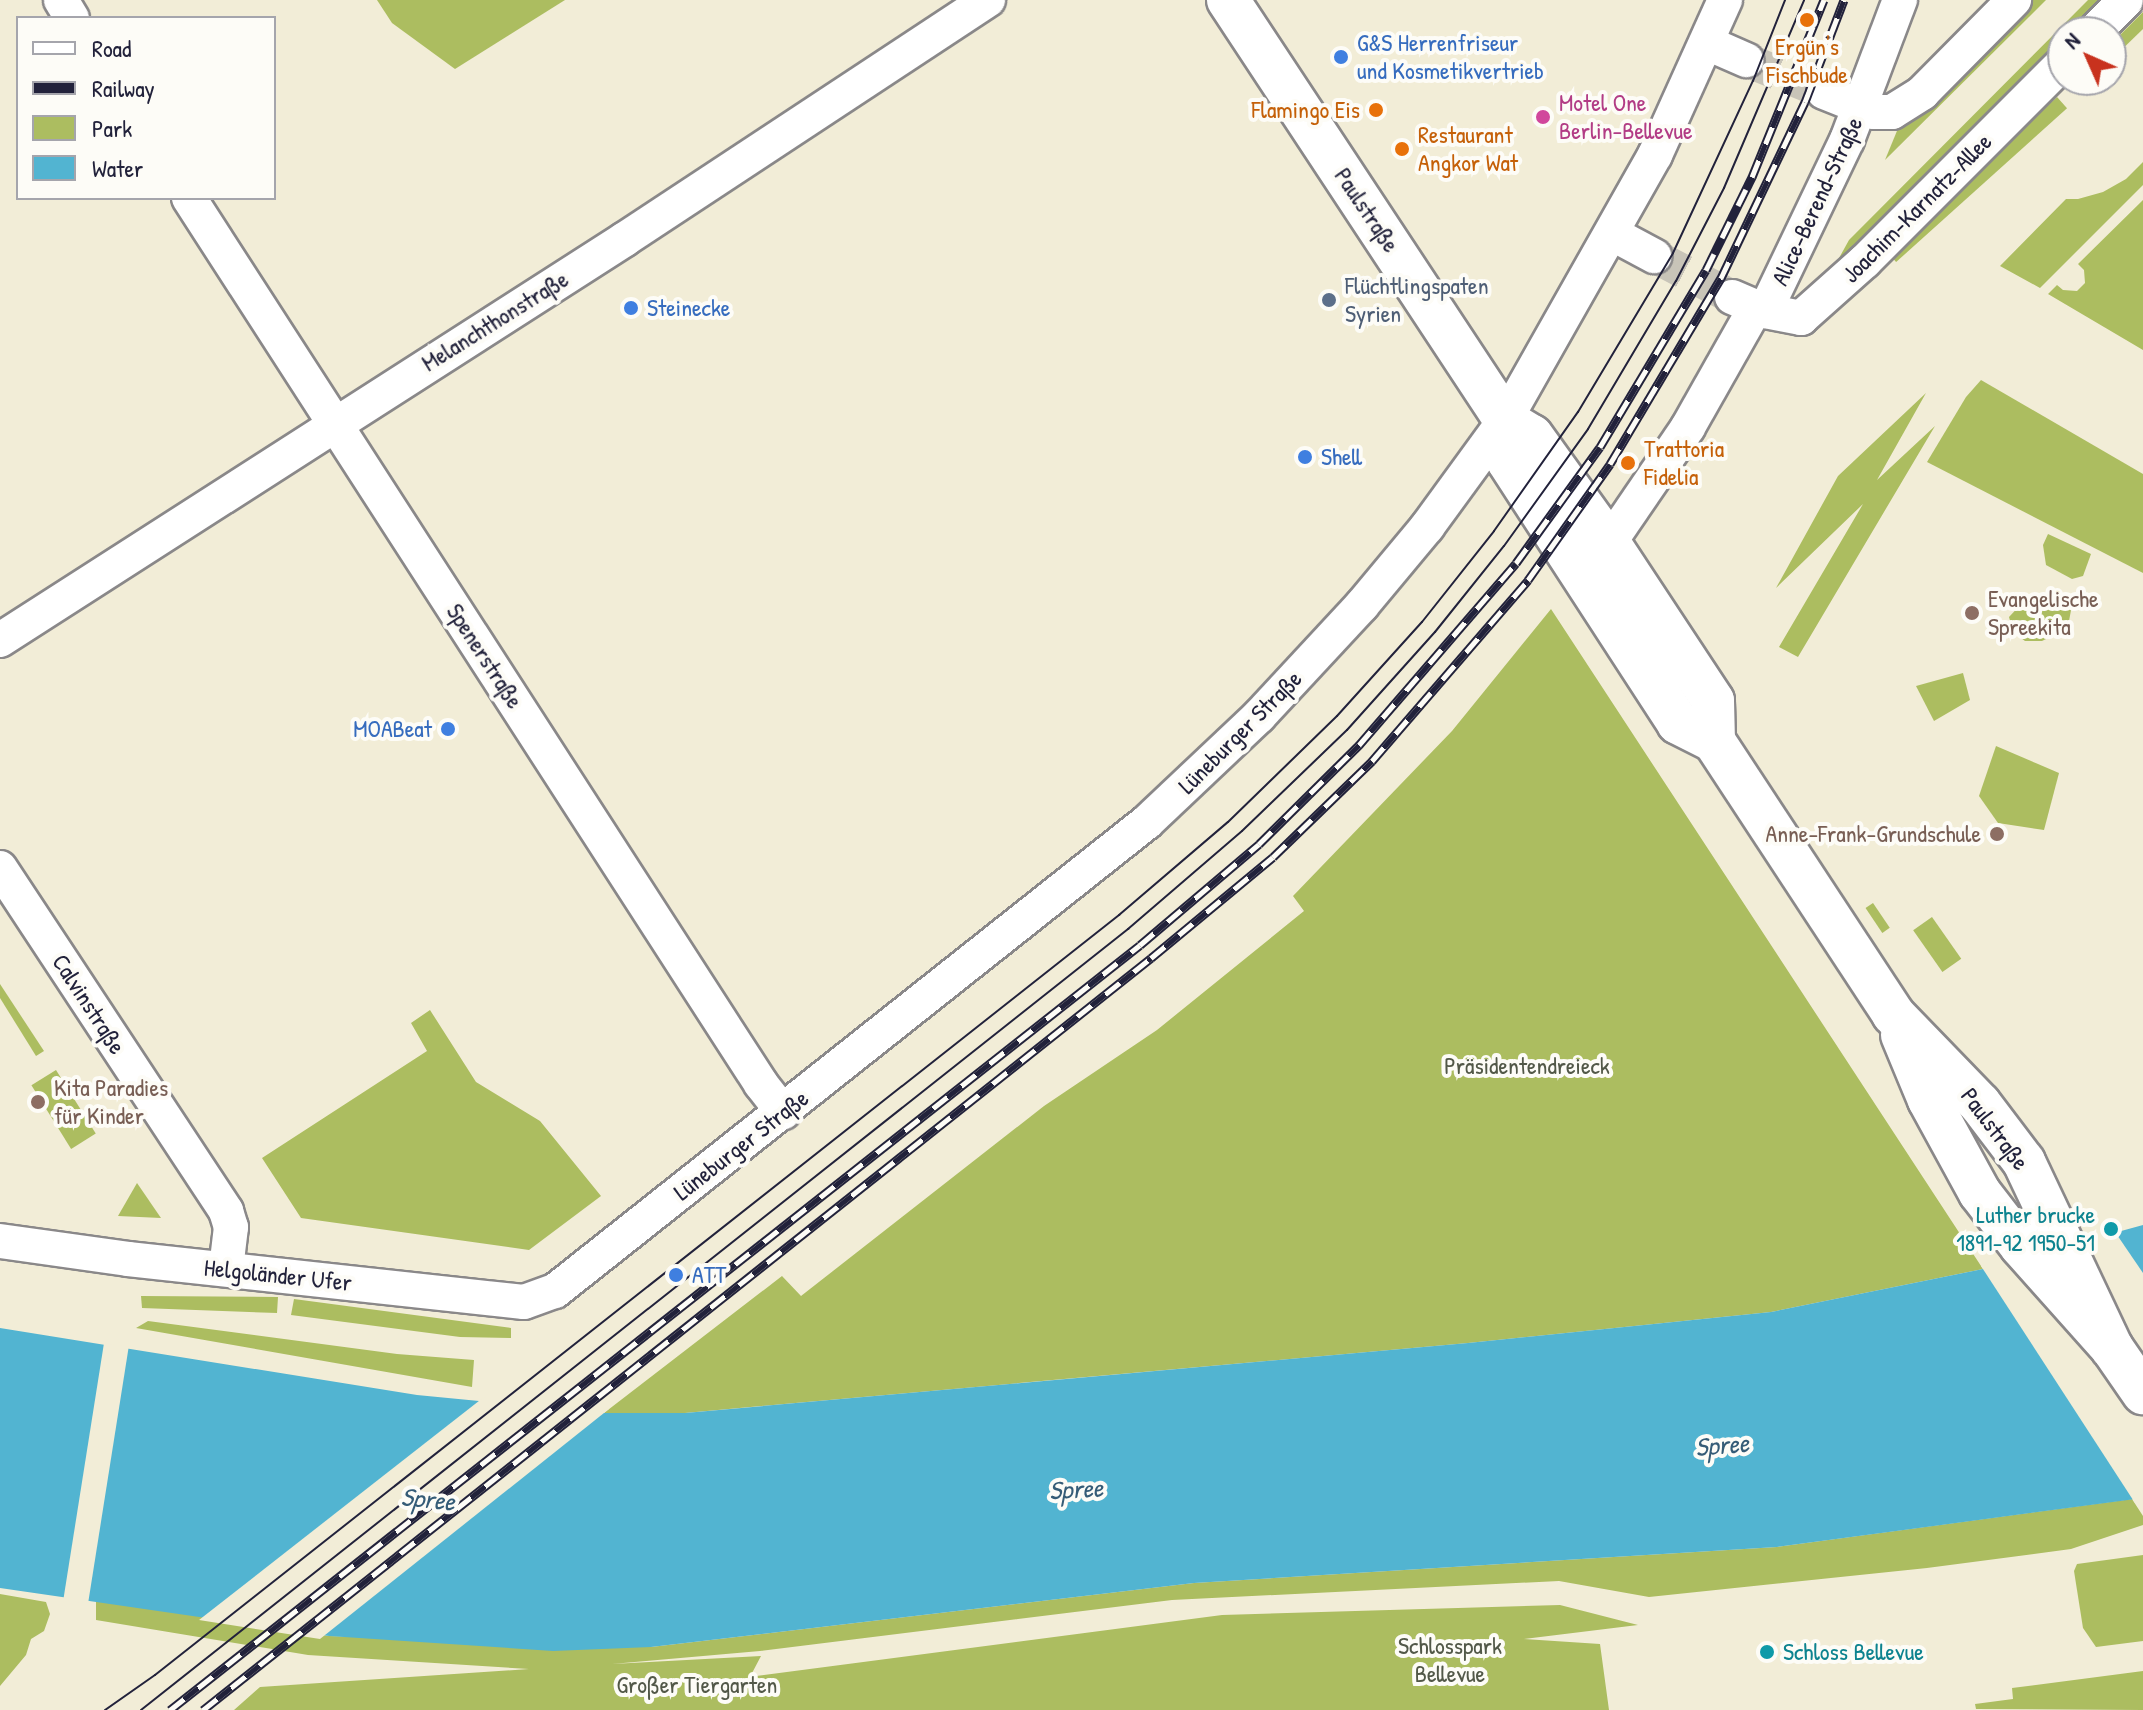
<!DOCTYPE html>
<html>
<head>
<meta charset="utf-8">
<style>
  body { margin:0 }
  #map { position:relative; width:2143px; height:1710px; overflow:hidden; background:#f2edd7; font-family:"Patrick Hand",sans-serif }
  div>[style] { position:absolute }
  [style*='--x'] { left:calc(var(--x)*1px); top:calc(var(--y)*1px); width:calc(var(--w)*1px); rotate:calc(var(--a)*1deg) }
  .green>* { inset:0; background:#acbd60; transform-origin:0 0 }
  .water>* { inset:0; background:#52b4d1 }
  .pier>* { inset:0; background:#f2edd7; transform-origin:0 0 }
  .minor-tunnel>* { height:34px; margin-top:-17px; transform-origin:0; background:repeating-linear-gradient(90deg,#c8c4b8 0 34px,transparent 0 51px) }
  .roads { filter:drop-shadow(2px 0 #8a8889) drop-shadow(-2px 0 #8a8889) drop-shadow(0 2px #8a8889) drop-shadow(0 -2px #8a8889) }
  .minor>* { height:34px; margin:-17px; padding:0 17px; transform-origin:17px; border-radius:17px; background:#fff }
  .tertiary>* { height:42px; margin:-21px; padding:0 21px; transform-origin:21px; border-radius:21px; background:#fff }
  .tram>* { height:2px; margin:-1px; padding:0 1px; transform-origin:1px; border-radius:1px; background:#22223b }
  .rail>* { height:9px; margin-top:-4.5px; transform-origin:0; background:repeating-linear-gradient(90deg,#fdfcf7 0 18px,#22223b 0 36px); box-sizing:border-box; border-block:2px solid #22223b }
  .dots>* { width:22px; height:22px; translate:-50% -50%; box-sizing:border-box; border:4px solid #fdfcf7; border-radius:50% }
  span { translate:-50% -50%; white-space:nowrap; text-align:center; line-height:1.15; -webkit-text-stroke:8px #fdfcf7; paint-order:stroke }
  .shop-label { font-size:24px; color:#366cbe }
  .left { translate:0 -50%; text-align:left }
  .right { translate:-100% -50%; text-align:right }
  .food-label { font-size:24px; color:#c56008 }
  .hotel-label { font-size:24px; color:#b23c85 }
  .street-label { font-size:24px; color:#22223b }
  .service-label { font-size:24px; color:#4e5e75 }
  .education-label { font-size:24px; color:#785e54 }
  .park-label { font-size:24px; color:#525848 }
  .culture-label { font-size:24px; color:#0d838f }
  .water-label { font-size:26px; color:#355c77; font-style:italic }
  .legend { position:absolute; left:16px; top:16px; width:260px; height:184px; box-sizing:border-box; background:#fdfcf7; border:2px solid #a5a5ac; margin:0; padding:10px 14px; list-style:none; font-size:24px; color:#22223b }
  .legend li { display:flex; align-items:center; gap:16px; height:40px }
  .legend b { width:40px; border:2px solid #a5a5ac }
  .north { position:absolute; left:2047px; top:16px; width:80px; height:80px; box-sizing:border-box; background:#fdfcf7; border:2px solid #a5a5ac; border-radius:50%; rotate:315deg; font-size:22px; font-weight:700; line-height:32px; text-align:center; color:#22223b }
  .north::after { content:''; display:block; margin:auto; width:28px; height:36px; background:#c8321e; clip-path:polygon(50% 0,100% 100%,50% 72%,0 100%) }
</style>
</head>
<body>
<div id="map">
  <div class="green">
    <div style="clip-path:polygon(377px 0,565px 0,455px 69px,392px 23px)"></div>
    <div style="clip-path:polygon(2025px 0,2046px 0,1885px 160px,1899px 126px)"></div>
    <div style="clip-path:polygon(2088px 0,2106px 0,2074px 32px,2063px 32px,2063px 43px,1828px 278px,1849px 240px)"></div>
    <div style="clip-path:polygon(2143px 12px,2143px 29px,2111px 60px,2111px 44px)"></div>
    <div style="left:2057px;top:97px;width:15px;height:230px;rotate:48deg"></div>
    <div style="clip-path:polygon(2143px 162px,2143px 185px,2040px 288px,2000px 266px,2066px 199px,2078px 199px,2103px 192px,2126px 179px)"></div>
    <div style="clip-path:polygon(2143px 200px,2143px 350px,2048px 294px,2057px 285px,2063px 290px,2077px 291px,2085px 283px,2084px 270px,2078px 264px)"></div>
    <div style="clip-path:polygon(1981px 380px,2143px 474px,2143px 573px,1927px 462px,1966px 397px)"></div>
    <div style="clip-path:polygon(1926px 393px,1877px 480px,1935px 426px,1798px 657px,1779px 647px,1863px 504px,1776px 588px,1838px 476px)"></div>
    <div style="clip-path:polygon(2048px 534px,2091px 554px,2083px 576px,2072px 579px,2046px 565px,2043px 545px)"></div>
    <div style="clip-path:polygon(2042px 593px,2062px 596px,2072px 605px,2069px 621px,2058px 633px,2042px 641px,2025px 641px,2013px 632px,2009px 617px,2023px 602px)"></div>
    <div style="clip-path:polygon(1551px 609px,1983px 1269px,1771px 1312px,1468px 1343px,784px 1404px,685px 1413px,604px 1413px,782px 1276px,801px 1296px,1044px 1106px,1157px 1030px,1304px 911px,1293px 896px,1452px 731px)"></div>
    <div style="clip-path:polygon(1963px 673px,1970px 700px,1934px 721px,1916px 686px)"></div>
    <div style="clip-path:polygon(1996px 746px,2059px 773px,2044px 830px,1998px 823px,1979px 796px)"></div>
    <div style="left:1873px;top:903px;width:30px;height:9px;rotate:56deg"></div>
    <div style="left:1932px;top:917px;width:51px;height:23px;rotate:55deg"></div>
    <div style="clip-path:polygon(0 984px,44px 1051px,36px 1056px,0 998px)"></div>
    <div style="clip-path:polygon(430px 1010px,476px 1082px,540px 1121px,601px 1196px,529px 1250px,301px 1218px,262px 1158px,427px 1051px,411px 1023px)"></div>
    <div style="left:56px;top:1070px;width:75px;height:29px;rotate:58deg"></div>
    <div style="clip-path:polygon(137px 1183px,161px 1218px,118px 1216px)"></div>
    <div style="clip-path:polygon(141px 1296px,278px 1297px,277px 1313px,142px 1308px)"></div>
    <div style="clip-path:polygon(294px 1299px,511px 1328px,511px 1338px,460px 1337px,291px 1315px)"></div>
    <div style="clip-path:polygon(148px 1321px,397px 1354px,474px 1360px,472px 1387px,136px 1328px)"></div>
    <div style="clip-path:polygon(2132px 1499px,2143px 1516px,2143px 1525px,2071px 1549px,1927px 1568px,1649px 1597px,1559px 1581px,1172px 1600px,760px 1651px,612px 1664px,761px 1656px,751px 1675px,756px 1676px,1222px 1615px,1560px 1605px,1638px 1625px,1524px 1639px,1600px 1644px,1609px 1710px,234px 1710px,260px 1687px,529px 1669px,308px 1655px,96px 1620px,96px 1600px,329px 1636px,651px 1647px,1194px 1583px,1777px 1547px)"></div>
    <div style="clip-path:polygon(2143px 1555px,2143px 1641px,2096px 1647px,2083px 1628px,2074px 1571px,2077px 1564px)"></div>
    <div style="clip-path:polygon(0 1594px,46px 1602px,50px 1614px,44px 1631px,31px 1639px,26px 1655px,0 1686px)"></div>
    <div style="clip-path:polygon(2143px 1671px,2143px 1710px,1976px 1709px,1975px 1704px,2013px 1699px,2012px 1688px)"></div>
  </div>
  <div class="water">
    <div style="clip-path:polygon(2143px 1225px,2143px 1498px,1777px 1547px,1194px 1583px,651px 1647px,553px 1651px,329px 1636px,0 1588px,0 1328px,417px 1395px,604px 1413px,685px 1413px,1468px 1343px,1771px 1312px,1983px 1269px)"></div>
  </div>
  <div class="pier">
    <div style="clip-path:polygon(2113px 1229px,2143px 1273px,2143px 1502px,2135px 1503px,1981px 1266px)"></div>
    <div style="left:104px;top:1343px;width:25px;height:260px;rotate:9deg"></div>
    <div style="clip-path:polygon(484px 1397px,609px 1409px,320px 1639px,199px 1620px)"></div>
  </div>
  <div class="minor-tunnel">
    <div style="--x:1746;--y:60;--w:84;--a:22.3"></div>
    <div style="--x:1654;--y:256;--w:88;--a:27.7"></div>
  </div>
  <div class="roads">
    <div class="minor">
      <div style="--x:61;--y:0;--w:21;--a:59"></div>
      <div style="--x:2094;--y:32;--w:45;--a:-45"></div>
      <div style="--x:1707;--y:43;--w:43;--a:23.6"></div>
      <div style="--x:1824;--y:92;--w:54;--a:21.8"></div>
      <div style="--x:1874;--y:112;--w:18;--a:0"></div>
      <div style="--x:1892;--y:112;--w:36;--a:-32"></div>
      <div style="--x:1922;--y:93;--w:131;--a:-45.3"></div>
      <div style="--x:189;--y:198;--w:1055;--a:57.15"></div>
      <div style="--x:761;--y:1084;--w:36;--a:52"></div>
      <div style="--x:1613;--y:234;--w:47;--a:28.2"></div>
      <div style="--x:1732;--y:297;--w:36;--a:23"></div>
      <div style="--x:1765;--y:311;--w:37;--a:11"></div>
      <div style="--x:1801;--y:318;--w:86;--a:-41.7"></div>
      <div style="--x:1865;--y:261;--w:280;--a:-45"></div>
      <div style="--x:1765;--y:311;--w:190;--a:-64.4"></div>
      <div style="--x:1847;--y:140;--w:150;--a:-69.3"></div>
      <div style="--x:1609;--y:543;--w:140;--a:-55.7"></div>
      <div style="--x:1688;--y:427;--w:138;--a:-60.5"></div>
      <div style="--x:0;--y:640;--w:743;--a:-32.68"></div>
      <div style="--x:625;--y:239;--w:435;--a:-33.4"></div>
      <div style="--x:0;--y:868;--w:411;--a:56.6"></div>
      <div style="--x:226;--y:1211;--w:17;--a:73"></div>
      <div style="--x:231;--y:1227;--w:42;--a:96.8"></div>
      <div style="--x:0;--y:1241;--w:129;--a:8"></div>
      <div style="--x:128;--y:1259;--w:398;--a:6.2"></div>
      <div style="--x:524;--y:1302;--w:33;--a:-20"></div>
      <div style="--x:555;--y:1291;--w:755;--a:-38.39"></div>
      <div style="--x:1147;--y:822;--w:154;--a:-43.4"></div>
      <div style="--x:1259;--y:716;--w:151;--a:-47.1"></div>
      <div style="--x:1362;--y:605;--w:102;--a:-50.2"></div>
      <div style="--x:1427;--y:527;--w:132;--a:-53.9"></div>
      <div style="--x:1505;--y:420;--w:305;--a:-60.5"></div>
      <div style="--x:1655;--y:155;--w:170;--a:-65.7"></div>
    </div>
    <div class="tertiary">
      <div style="--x:1228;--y:0;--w:503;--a:56.59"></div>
      <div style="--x:1505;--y:420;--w:31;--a:31"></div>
      <div style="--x:1532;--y:436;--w:132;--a:54.3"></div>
      <div style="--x:1609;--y:543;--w:189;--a:56.6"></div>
      <div style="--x:1713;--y:701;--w:40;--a:88.6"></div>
      <div style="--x:1505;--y:420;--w:41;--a:85.8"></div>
      <div style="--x:1508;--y:461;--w:312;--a:57"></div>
      <div style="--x:1678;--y:723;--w:40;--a:26.6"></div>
      <div style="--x:1714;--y:741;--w:326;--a:56.7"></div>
      <div style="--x:1893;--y:1014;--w:125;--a:46"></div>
      <div style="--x:1980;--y:1104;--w:73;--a:52.8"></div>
      <div style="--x:2024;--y:1162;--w:206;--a:64.7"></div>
      <div style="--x:1902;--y:1035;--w:70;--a:67.4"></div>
      <div style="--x:1929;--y:1100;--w:106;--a:61.3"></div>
      <div style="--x:1980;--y:1193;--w:67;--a:52.3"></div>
      <div style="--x:2021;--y:1246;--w:137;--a:48.3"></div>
      <div style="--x:2112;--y:1348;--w:55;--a:55.4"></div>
    </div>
  </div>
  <div class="tram">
    <div style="--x:105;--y:1710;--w:61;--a:-35"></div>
    <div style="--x:155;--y:1675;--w:1228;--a:-38.25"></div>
    <div style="--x:1119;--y:915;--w:143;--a:-40.5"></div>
    <div style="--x:1228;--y:822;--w:152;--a:-44.2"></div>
    <div style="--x:1337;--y:716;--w:127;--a:-47.9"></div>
    <div style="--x:1422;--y:622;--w:116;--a:-51.6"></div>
    <div style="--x:1494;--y:531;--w:146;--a:-54.8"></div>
    <div style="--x:1578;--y:412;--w:185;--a:-59.1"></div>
    <div style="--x:1673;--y:253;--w:190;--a:-65.1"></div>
    <div style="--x:1753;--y:81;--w:87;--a:-68.4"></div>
    <div style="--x:141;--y:1710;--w:1259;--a:-38.35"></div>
    <div style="--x:1128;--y:929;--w:150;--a:-40.7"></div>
    <div style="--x:1242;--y:831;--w:146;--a:-43.9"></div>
    <div style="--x:1347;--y:730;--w:132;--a:-48.1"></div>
    <div style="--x:1435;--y:632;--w:110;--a:-51.3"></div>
    <div style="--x:1504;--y:546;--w:144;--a:-54.3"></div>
    <div style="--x:1588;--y:429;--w:172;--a:-59.3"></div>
    <div style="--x:1676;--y:281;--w:105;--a:-62.7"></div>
    <div style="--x:1724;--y:188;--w:204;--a:-66.9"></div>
  </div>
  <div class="rail">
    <div style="--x:170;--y:1710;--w:1235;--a:-38.26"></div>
    <div style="--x:1140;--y:945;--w:156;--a:-40.3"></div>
    <div style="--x:1259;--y:844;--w:141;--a:-44.7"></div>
    <div style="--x:1359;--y:745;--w:240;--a:-49.2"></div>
    <div style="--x:1516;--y:563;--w:143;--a:-54.1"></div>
    <div style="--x:1600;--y:447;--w:206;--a:-59.1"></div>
    <div style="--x:1706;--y:270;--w:104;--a:-63.7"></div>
    <div style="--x:1752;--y:177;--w:191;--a:-67.9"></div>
    <div style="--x:203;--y:1710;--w:1210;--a:-38.42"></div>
    <div style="--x:1151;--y:958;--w:158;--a:-39.6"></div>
    <div style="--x:1273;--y:857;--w:138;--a:-44.1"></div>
    <div style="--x:1372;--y:761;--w:239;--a:-49.2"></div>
    <div style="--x:1528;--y:580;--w:142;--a:-54.7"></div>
    <div style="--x:1610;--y:464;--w:217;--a:-59.2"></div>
    <div style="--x:1721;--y:278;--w:195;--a:-64.5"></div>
    <div style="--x:1805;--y:102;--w:109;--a:-69.1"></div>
  </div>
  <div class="dots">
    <div style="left:1807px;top:20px;background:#e8710a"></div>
    <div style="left:1341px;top:57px;background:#3f7fe0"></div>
    <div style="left:1376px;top:110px;background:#e8710a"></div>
    <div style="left:1543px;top:117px;background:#d1479c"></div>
    <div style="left:1402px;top:149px;background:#e8710a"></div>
    <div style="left:1329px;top:300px;background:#5c6f8a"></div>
    <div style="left:631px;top:308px;background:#3f7fe0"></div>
    <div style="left:1305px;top:457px;background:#3f7fe0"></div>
    <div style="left:1628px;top:463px;background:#e8710a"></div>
    <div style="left:1972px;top:613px;background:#8d6e63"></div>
    <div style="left:448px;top:729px;background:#3f7fe0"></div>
    <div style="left:1997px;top:834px;background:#8d6e63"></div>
    <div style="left:38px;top:1102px;background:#8d6e63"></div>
    <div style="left:2111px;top:1229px;background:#0f9aa8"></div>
    <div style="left:676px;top:1275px;background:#3f7fe0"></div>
    <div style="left:1767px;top:1652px;background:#0f9aa8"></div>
  </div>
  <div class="shop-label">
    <span class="left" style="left:1357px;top:57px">G&amp;S Herrenfriseur<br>und Kosmetikvertrieb</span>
    <span class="left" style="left:647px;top:308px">Steinecke</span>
    <span class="left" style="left:1321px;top:457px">Shell</span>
    <span class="right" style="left:432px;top:729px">MOABeat</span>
    <span class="left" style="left:692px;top:1275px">ATT</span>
  </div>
  <div class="food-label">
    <span style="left:1807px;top:61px">Ergün's<br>Fischbude</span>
    <span class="right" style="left:1360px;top:110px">Flamingo Eis</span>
    <span class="left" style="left:1418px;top:149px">Restaurant<br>Angkor Wat</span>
    <span class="left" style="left:1644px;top:463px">Trattoria<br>Fidelia</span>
  </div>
  <div class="hotel-label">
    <span class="left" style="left:1559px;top:117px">Motel One<br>Berlin-Bellevue</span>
  </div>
  <div class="street-label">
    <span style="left:1817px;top:201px;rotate:-65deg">Alice-Berend-Straße</span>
    <span style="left:1917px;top:208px;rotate:-45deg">Joachim-Karnatz-Allee</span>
    <span style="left:1367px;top:210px;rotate:56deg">Paulstraße</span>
    <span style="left:495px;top:321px;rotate:-32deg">Melanchthonstraße</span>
    <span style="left:485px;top:656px;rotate:57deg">Spenerstraße</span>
    <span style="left:1240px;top:732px;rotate:-45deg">Lüneburger Straße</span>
    <span style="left:89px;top:1004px;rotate:57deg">Calvinstraße</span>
    <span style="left:1995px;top:1129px;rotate:53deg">Paulstraße</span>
    <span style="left:741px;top:1145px;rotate:-38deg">Lüneburger Straße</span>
    <span style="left:278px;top:1275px;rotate:6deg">Helgoländer Ufer</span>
  </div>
  <div class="service-label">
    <span class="left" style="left:1345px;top:300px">Flüchtlingspaten<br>Syrien</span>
  </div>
  <div class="education-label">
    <span class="left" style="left:1988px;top:613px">Evangelische<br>Spreekita</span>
    <span class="right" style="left:1981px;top:834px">Anne-Frank-Grundschule</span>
    <span class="left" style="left:54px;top:1102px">Kita Paradies<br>für Kinder</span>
  </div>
  <div class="park-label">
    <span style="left:1527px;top:1066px">Präsidentendreieck</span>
    <span style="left:1450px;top:1660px">Schlosspark<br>Bellevue</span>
    <span style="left:697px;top:1685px">Großer Tiergarten</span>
  </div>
  <div class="culture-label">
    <span class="right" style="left:2095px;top:1229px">Luther brucke<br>1891-92 1950-51</span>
    <span class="left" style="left:1783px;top:1652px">Schloss Bellevue</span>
  </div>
  <div class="water-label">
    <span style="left:1722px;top:1445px;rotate:-5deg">Spree</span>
    <span style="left:1076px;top:1489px;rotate:-3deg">Spree</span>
    <span style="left:428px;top:1499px;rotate:6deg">Spree</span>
  </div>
  <ul class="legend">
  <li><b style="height:10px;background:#fff"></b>Road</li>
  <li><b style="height:10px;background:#22223b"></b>Railway</li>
  <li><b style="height:22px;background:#acbd60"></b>Park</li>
  <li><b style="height:22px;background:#52b4d1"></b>Water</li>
  </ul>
  <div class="north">N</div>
</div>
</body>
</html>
